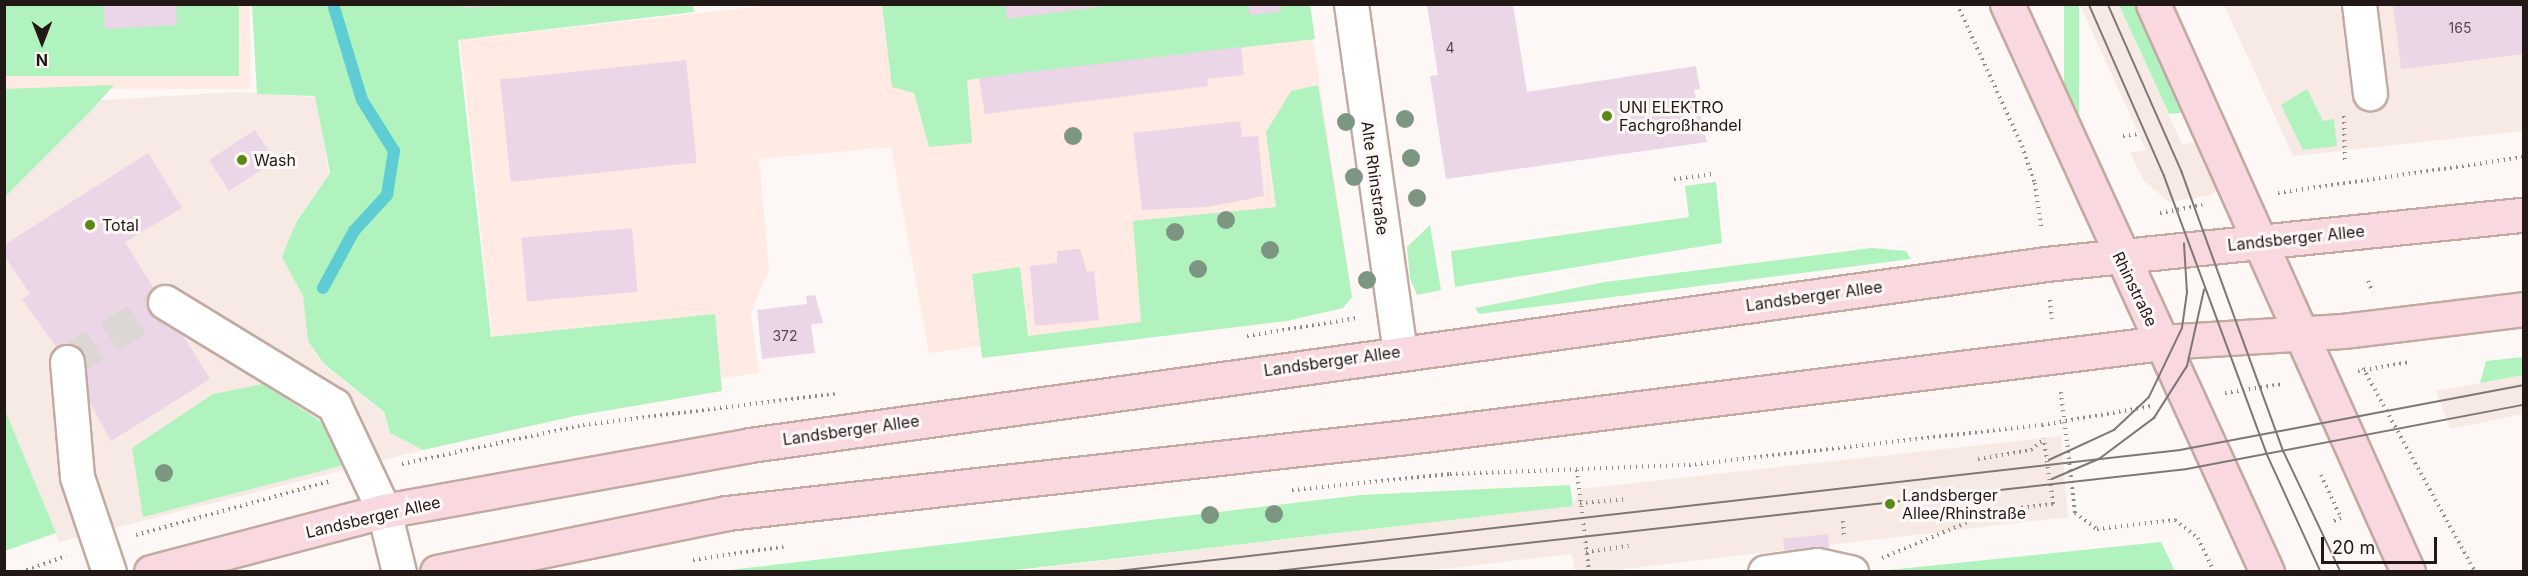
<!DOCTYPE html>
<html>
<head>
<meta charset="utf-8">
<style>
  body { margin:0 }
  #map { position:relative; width:2528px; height:576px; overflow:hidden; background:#fdf8f6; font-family:Inter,sans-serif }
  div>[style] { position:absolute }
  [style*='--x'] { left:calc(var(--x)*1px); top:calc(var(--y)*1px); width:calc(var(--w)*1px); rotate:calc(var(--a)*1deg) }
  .built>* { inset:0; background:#f7eae4 }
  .industrial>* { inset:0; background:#ffeae4; transform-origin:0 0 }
  .green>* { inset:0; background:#b1f3bf; transform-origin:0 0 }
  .stream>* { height:12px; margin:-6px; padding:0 6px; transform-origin:6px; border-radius:6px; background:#5ecdd3 }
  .building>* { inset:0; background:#ead6e6; transform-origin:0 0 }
  .minor-tunnel>* { height:33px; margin-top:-16.5px; transform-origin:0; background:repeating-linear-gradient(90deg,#dcd7d4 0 33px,transparent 0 49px) }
  .path>* { height:4px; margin-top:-2px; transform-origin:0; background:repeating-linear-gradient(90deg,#928b88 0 1.5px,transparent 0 6px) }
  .roads { filter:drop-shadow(2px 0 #c2aaa1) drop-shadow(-2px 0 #c2aaa1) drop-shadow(0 2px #c2aaa1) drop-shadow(0 -2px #c2aaa1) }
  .minor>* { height:33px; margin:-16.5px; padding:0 16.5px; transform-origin:16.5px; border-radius:16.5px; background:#fff }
  .major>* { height:33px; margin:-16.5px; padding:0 16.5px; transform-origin:16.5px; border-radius:16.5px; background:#f9d9df }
  .tram>* { height:1.5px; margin:-0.75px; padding:0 0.75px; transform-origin:0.75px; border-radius:0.75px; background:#7f7775 }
  .trees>* { width:18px; height:18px; margin:-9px; border-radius:50%; background:#7c9682 }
  .dots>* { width:16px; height:16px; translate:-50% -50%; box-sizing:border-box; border:3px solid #fdf8f6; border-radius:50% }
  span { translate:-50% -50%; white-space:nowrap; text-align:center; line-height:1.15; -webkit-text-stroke:6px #fdf8f6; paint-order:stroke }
  .number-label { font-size:14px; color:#54484a }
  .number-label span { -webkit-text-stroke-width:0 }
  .poi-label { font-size:16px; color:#221916 }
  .left { translate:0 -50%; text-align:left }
  .street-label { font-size:16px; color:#221916 }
  .frame { position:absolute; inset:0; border:6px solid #221916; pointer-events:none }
  .north { position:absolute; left:12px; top:12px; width:60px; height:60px; -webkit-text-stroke:4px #fdf8f6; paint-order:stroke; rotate:180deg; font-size:16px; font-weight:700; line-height:24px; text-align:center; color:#221916 }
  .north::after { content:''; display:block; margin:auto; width:21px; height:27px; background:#221916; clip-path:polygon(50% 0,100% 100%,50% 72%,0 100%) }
  .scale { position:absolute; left:2321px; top:537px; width:116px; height:27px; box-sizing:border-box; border:3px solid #221916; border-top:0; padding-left:8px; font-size:18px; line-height:21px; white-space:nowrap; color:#221916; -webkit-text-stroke:4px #fdf8f6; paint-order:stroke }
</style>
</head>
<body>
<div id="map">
  <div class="built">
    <div style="clip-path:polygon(2080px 5px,2119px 5px,2182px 144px,2199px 142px,2218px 185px,2212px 195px,2169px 202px,2144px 181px,2130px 153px,2146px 150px)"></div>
    <div style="clip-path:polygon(2224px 5px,2523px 5px,2523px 131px,2293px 156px)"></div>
    <div style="clip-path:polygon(235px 92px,316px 97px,329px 174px,295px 222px,284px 260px,303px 295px,308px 341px,323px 364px,383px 412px,390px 433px,423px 450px,59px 542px,5px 410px,4px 106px)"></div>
    <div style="clip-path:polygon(2523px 375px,2523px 414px,2450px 429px,2436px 391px)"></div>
    <div style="clip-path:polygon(2061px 436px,2068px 517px,1599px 572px,1575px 571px,1571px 554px,1417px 572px,1008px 572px,1572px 506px,1581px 489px,1590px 488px)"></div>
  </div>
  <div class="industrial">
    <div style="clip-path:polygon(781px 4px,898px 5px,914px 85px,1313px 38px,1352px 297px,929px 353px,891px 147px,759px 159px,769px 269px,751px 313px,759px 373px,500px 408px,460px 40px)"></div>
    <div style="left:4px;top:5px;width:246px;height:84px"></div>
  </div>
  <div class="green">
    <div style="left:4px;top:5px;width:235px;height:71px"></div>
    <div style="clip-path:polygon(252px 5px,693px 5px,694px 12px,458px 40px,491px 337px,715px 314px,722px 391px,575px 416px,423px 450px,390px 433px,384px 412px,324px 364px,308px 341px,303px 296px,282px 257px,296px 222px,330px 173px,315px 96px,257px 94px)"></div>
    <div style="clip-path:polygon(882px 5px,1310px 5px,1315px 39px,967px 80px,972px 143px,929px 147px,914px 93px,892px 87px)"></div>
    <div style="left:2064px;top:5px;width:15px;height:128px"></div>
    <div style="clip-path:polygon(2119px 5px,2136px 5px,2187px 112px,2169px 114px)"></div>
    <div style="clip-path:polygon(114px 85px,88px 114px,5px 197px,5px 89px)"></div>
    <div style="clip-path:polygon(1318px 85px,1352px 297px,1343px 308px,1287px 321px,982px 358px,972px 274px,1020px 267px,1028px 336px,1141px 322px,1133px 221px,1276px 207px,1266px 132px,1291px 91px)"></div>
    <div style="clip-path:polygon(2307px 89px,2323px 121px,2334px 119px,2337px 146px,2303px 150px,2281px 105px)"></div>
    <div style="clip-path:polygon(1716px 182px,1722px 243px,1455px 287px,1451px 251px,1689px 217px,1685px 186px)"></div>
    <div style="clip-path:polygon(1430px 225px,1441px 290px,1417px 295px,1410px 279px,1407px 247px)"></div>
    <div style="clip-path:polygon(1872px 248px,1906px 251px,1911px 259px,1479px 314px,1475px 308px,1605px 282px)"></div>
    <div style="clip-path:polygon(2523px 357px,2523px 375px,2480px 383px,2486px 361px)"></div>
    <div style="clip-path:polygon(263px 384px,323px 423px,348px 464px,143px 517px,132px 448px,213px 394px)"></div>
    <div style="clip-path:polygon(5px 410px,56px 533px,5px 551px,4px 551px)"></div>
    <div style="clip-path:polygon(1570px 485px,1573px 506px,1008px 571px,721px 571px,1361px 495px)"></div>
    <div style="clip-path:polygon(2161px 542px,2175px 571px,1879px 571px)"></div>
  </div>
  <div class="stream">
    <div style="--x:323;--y:288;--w:65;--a:-61.5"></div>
    <div style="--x:354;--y:231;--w:49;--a:-47.5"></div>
    <div style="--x:387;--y:195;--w:45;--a:-81"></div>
    <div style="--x:394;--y:151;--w:60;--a:-122.1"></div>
    <div style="--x:362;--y:100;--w:100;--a:-106.8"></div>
  </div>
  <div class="building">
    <div style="clip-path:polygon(103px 4px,176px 4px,177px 25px,105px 29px)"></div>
    <div style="clip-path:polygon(462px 4px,506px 4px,506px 6px,462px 8px)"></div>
    <div style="clip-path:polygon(1005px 4px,1106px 4px,1106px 6px,1007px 19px)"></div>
    <div style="clip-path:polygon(1248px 4px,1280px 4px,1281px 12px,1250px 15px)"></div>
    <div style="clip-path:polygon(2393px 4px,2524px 4px,2524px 54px,2401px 69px)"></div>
    <div style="clip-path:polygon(1427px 5px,1513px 5px,1527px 92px,1696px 66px,1700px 89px,1694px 90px,1707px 142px,1446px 179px,1430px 76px,1438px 75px)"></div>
    <div style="clip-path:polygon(1241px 47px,1244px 75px,1207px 79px,1208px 86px,985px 114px,979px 78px)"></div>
    <div style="left:686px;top:60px;width:103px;height:187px;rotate:84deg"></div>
    <div style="clip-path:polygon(1240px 121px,1242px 137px,1258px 136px,1264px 196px,1207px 207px,1142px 210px,1133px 133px)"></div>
    <div style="left:255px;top:130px;width:37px;height:55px;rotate:57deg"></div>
    <div style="clip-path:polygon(148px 153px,182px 208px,125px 242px,210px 379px,111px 441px,67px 362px,22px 299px,30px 294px,4px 255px,4px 245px)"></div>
    <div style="left:632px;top:228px;width:64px;height:111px;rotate:85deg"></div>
    <div style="clip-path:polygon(1080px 249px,1087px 272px,1094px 271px,1099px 320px,1035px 326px,1030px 266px,1057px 263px,1057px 251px)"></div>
    <div style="clip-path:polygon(815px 295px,823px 323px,811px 324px,815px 353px,762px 359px,757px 310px,807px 304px,806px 296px)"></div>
    <div style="left:1828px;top:534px;width:18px;height:45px;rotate:84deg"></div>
  </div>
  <div class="minor-tunnel">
    <div style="--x:67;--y:362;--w:115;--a:-31.5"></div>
  </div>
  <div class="path">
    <div style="--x:1957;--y:4;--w:156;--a:65.4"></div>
    <div style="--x:2022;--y:146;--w:39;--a:71"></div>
    <div style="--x:2035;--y:183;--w:44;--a:82.2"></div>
    <div style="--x:2344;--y:116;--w:46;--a:88.8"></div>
    <div style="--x:2123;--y:136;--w:16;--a:-7"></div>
    <div style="--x:1674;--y:179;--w:40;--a:-7.1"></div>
    <div style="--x:2278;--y:193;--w:249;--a:-8.3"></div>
    <div style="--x:2160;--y:213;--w:43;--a:-10.8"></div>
    <div style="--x:2368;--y:281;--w:12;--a:66"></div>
    <div style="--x:2050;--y:300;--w:19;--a:84"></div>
    <div style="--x:1247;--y:336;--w:112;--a:-9.2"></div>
    <div style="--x:2363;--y:368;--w:233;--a:61.2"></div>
    <div style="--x:2358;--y:371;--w:53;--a:-9.8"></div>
    <div style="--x:2061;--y:392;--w:122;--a:83.4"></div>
    <div style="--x:2075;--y:513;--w:27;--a:36"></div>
    <div style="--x:2097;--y:529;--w:79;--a:-6.6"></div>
    <div style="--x:2175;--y:520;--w:29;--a:38"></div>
    <div style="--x:2198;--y:538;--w:38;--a:65"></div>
    <div style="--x:2225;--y:393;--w:59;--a:-8.8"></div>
    <div style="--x:1978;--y:459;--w:54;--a:-9.6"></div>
    <div style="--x:2031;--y:450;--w:16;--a:-40"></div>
    <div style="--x:402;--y:464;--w:185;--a:-12.2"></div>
    <div style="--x:583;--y:425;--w:258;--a:-7.1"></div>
    <div style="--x:1577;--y:470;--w:103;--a:83.3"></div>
    <div style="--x:2321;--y:475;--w:47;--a:65.1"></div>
    <div style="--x:2341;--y:518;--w:10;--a:156"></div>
    <div style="--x:1292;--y:490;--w:159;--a:-5.8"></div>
    <div style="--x:1450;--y:474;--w:239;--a:-2.2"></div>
    <div style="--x:1689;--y:465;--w:355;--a:-6.5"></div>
    <div style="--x:2042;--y:425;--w:112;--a:-9.8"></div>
    <div style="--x:1580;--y:503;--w:47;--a:-4.9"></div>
    <div style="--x:1968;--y:514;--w:86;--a:-6.7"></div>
    <div style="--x:2053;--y:504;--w:66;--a:-97.9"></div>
    <div style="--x:1843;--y:521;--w:14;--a:86"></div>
    <div style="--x:136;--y:535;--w:202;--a:-15.5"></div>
    <div style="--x:1586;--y:552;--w:43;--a:-7.9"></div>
    <div style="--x:1882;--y:558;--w:93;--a:-22.7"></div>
    <div style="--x:1968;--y:522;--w:15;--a:-94"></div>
    <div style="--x:693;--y:560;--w:95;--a:-8.5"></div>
    <div style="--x:21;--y:572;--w:48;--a:-19.6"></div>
  </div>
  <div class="roads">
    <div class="minor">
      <div style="--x:1351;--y:4;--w:350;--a:82"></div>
      <div style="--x:2359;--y:4;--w:90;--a:83"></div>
      <div style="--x:165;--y:302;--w:198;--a:31.4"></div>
      <div style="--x:334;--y:405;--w:117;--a:64.7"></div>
      <div style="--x:384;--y:511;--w:63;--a:76.2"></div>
      <div style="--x:67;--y:362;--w:115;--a:85"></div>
      <div style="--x:77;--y:477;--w:100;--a:71.4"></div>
      <div style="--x:1765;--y:572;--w:52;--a:-7.7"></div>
      <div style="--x:1817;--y:565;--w:35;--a:12"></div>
    </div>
    <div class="major">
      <div style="--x:2007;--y:4;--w:625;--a:65.4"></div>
      <div style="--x:2153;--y:4;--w:623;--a:65.82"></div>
      <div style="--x:151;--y:572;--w:241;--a:-14.7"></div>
      <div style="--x:384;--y:511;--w:372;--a:-10.2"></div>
      <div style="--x:750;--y:445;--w:1309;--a:-7.95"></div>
      <div style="--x:2046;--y:264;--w:481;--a:-5.9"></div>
      <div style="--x:437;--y:572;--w:296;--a:-11.5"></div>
      <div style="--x:727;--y:513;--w:684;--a:-6.38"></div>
      <div style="--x:1407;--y:437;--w:777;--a:-7.1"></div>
      <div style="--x:2178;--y:341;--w:165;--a:-3.5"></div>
      <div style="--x:2343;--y:331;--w:182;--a:-6.9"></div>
    </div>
  </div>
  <div class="tram">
    <div style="--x:2089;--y:4;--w:187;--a:66.3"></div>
    <div style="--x:2164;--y:175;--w:297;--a:69.7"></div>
    <div style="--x:2267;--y:454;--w:130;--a:65.4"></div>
    <div style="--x:2108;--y:4;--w:184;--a:66.2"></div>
    <div style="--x:2182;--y:172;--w:298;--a:70"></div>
    <div style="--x:2284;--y:452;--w:133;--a:64.6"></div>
    <div style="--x:2049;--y:460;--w:72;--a:-24.8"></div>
    <div style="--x:2114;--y:430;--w:48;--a:-43.3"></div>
    <div style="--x:2149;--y:397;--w:76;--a:-64.4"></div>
    <div style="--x:2182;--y:328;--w:35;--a:-82"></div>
    <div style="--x:2187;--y:293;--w:49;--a:-93.5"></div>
    <div style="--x:2052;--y:479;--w:51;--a:-23.1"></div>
    <div style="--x:2099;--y:459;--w:69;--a:-36.7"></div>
    <div style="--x:2154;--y:418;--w:62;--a:-57.6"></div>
    <div style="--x:2187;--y:366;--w:78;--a:-77.4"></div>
    <div style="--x:1109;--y:572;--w:1078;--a:-6.5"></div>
    <div style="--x:2180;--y:450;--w:350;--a:-10.7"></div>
    <div style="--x:1268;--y:572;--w:925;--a:-6.39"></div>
    <div style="--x:2187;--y:469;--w:343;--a:-10.8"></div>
  </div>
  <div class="trees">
    <div style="left:1405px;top:119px"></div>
    <div style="left:1346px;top:122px"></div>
    <div style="left:1073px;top:136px"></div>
    <div style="left:1411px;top:158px"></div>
    <div style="left:1354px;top:177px"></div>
    <div style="left:1417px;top:198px"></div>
    <div style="left:1226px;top:220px"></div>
    <div style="left:1175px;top:232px"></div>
    <div style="left:1270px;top:250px"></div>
    <div style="left:1198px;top:269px"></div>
    <div style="left:1367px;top:280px"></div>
    <div style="left:164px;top:473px"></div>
    <div style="left:1274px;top:514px"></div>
    <div style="left:1210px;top:515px"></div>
  </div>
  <div class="dots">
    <div style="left:1607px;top:116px;background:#5c8816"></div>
    <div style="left:242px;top:160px;background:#5c8816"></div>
    <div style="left:90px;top:225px;background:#5c8816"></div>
    <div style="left:1890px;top:504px;background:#5c8816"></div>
  </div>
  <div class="number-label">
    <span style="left:2460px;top:28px">165</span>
    <span style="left:1450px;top:48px">4</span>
    <span style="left:785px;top:336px">372</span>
  </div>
  <div class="poi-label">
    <span class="left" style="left:1619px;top:116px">UNI ELEKTRO<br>Fachgroßhandel</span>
    <span class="left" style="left:254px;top:160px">Wash</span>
    <span class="left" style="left:102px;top:225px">Total</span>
    <span class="left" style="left:1902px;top:504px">Landsberger<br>Allee/Rhinstraße</span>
  </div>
  <div class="street-label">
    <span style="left:1375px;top:178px;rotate:82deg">Alte Rhinstraße</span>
    <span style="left:2296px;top:238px;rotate:-6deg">Landsberger Allee</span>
    <span style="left:2135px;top:289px;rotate:64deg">Rhinstraße</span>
    <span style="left:1814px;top:296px;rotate:-8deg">Landsberger Allee</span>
    <span style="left:1332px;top:361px;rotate:-8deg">Landsberger Allee</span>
    <span style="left:851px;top:430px;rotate:-8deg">Landsberger Allee</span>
    <span style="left:373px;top:517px;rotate:-13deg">Landsberger Allee</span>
  </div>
  <div class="frame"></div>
  <div class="north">N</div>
  <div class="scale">20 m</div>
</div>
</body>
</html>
